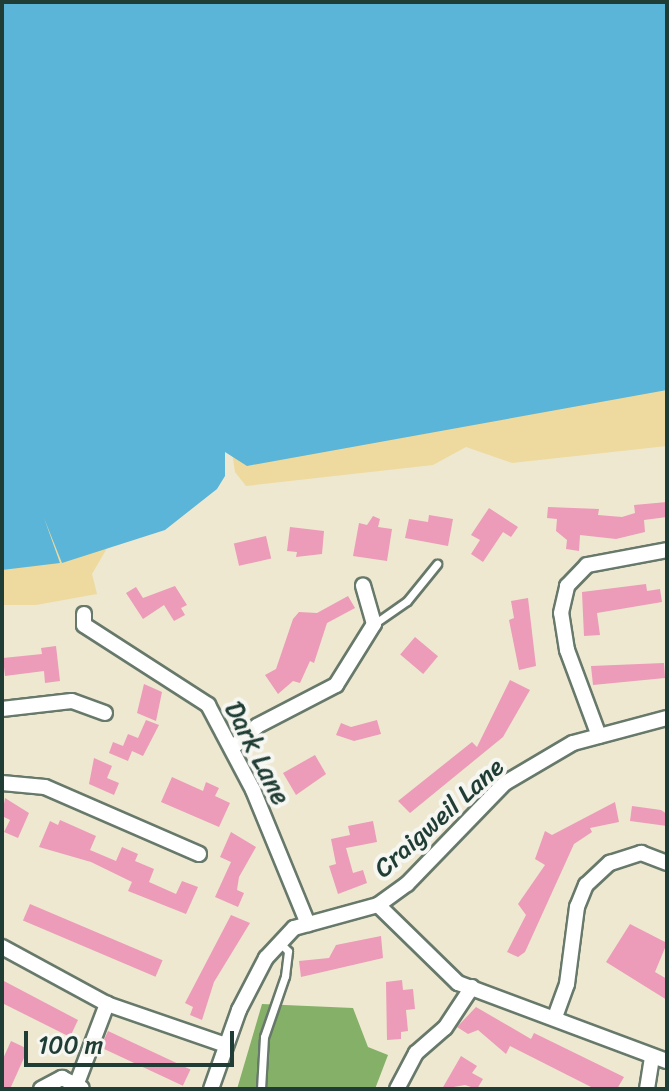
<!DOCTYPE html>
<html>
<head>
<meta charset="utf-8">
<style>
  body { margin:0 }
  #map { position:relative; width:669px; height:1091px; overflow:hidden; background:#eee8d0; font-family:Sriracha,sans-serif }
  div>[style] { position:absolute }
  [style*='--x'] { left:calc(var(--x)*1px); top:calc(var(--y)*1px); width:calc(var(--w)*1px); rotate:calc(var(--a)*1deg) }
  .forest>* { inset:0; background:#84b068 }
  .sand>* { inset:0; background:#eeda9e }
  .water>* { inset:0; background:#5ab5d8 }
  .building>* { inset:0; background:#ec9bb9; transform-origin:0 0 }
  .roads { filter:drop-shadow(2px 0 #67796b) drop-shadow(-2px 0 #67796b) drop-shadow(0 2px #67796b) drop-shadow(0 -2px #67796b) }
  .lane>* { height:7px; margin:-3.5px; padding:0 3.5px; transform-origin:3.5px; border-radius:3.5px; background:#fff }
  .street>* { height:14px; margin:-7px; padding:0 7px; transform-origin:7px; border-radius:7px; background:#fff }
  span { translate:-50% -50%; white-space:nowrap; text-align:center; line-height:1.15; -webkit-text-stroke:8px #f6f6f2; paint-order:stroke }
  .street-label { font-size:26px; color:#1f3d34 }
  .frame { position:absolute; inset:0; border:4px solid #1f3d34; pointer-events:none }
  .scale { position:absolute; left:24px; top:1031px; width:210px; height:36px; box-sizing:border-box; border:4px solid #1f3d34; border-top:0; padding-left:10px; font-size:24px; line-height:28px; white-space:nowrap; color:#1f3d34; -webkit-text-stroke:6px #f6f6f2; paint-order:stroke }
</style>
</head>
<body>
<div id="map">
  <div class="forest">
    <div style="clip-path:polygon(262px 1004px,353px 1008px,368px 1047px,388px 1055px,375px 1089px,237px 1089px)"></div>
  </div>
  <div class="sand">
    <div style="clip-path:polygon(667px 331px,667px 446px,512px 463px,466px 447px,433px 465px,246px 486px,235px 472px,228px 427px,110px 543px,92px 574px,97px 594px,36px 605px,2px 605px,2px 464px)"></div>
  </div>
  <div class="water">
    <div style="clip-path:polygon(2px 2px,667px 2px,667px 390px,247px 466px,225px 452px,225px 476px,217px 489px,165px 530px,62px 563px,44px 518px,60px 563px,2px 570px)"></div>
  </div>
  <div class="building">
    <div style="clip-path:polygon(667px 502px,667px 517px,644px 520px,645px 532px,616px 539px,580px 535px,579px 551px,566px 549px,567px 540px,556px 531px,557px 519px,547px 518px,548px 507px,599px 509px,598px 515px,622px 517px,635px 513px,634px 505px)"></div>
    <div style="clip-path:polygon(489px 508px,518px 527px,511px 537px,503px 532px,483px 562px,471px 554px,480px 540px,471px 535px)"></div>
    <div style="clip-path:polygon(429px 515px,453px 519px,448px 546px,405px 538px,409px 519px,428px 522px)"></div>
    <div style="clip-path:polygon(373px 516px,380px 519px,378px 527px,392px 529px,387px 561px,353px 556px,359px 523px,367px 525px)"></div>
    <div style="clip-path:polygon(290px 527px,324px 531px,322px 554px,296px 557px,297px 552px,287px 551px)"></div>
    <div style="left:266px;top:536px;width:23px;height:33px;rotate:77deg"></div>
    <div style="clip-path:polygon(646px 584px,647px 591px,660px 589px,662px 602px,597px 613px,600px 635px,584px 636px,582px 592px)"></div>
    <div style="clip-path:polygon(175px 586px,187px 605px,181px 608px,185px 615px,174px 621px,164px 605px,143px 619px,126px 593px,136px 587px,143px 598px)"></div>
    <div style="clip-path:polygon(348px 596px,355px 608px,327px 623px,314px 663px,310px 661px,300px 683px,293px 681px,278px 694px,265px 675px,276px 669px,293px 619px,299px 612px,317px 613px)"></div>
    <div style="clip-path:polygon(528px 598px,536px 666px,519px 670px,509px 620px,514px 618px,511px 601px)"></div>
    <div style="left:415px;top:637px;width:30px;height:23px;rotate:40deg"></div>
    <div style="clip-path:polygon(56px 646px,60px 681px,45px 683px,44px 671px,5px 676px,3px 658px,42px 654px,41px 648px)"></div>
    <div style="clip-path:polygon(664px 663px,665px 678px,593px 685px,591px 666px)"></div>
    <div style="clip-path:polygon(510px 680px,530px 690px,503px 737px,410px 813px,398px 801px,472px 742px,477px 747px)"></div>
    <div style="clip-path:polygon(144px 684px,162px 692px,156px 721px,137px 713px)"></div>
    <div style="clip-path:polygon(146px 720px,159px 725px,143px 756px,132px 751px,128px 761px,109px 753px,113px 742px,123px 746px,128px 734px,138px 738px)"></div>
    <div style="clip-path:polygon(377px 720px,381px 734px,354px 741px,336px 735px,341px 723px,351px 727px)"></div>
    <div style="clip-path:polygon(315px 755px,326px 774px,296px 795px,283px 773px)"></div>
    <div style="clip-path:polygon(94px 758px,112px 766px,107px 778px,119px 783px,114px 795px,89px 784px)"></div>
    <div style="clip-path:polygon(172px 777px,203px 791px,206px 782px,219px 788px,215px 796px,230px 803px,219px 827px,161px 802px)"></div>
    <div style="clip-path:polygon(5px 798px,29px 813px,18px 838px,4px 832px,10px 820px,2px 816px)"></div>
    <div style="clip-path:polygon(615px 802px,619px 822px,590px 828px,592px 832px,574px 844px,525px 952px,518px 957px,507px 952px,526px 915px,518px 904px,545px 865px,535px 859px,545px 831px,552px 835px)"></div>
    <div style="clip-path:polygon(632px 806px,661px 810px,667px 814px,667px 826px,630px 821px)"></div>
    <div style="clip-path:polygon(60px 820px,96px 836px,90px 850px,116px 861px,122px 847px,138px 854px,135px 861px,154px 869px,149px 882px,176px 894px,182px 881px,198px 887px,186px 914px,128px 891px,132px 882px,91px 862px,39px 847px,50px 821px,58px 825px)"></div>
    <div style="clip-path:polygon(373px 821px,377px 842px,346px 848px,353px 873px,363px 870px,367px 883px,338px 894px,329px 866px,336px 864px,331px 839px,350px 835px,348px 826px)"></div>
    <div style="clip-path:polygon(231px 832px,256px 847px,239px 877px,237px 890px,244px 893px,238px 907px,215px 897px,231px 862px,220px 857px)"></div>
    <div style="left:30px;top:904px;width:144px;height:18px;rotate:23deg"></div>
    <div style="clip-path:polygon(231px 915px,250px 923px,214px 982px,202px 1020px,190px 1015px,193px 1007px,185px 1003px)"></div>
    <div style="clip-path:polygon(630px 924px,667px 943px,655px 972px,667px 979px,667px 1000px,606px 962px)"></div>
    <div style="clip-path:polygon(381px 936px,383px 958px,301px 977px,299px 961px,329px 958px,336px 945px)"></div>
    <div style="clip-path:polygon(2px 980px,78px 1020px,70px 1037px,2px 1003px)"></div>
    <div style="clip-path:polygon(402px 980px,403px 990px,413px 989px,415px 1009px,406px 1010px,408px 1031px,401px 1032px,401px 1039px,387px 1040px,386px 982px)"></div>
    <div style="clip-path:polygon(476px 1007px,531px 1039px,534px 1033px,624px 1077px,617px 1089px,595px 1089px,510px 1046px,506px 1054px,478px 1030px,468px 1034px,457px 1027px)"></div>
    <div style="left:108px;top:1031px;width:91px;height:18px;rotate:25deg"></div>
    <div style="clip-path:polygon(11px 1041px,28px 1049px,10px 1089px,2px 1089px,2px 1061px)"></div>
    <div style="clip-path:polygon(461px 1056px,477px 1066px,472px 1073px,483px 1079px,477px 1089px,465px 1085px,442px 1089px)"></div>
  </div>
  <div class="roads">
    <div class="lane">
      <div style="--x:374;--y:624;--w:40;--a:-34.9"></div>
      <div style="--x:407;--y:601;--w:48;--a:-51"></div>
      <div style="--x:261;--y:1089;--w:52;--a:-86.7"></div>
      <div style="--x:264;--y:1037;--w:65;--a:-71"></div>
      <div style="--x:285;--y:976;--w:25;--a:-83"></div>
      <div style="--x:288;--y:951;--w:11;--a:-135"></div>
    </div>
    <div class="street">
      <div style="--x:84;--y:614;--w:11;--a:90"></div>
      <div style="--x:84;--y:625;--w:148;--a:32.8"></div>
      <div style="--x:208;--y:705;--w:96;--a:62.1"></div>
      <div style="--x:253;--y:790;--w:145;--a:67.7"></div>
      <div style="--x:2;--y:709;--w:70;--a:-6.5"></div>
      <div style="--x:72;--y:701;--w:35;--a:20"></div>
      <div style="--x:599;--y:736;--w:92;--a:-110.4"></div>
      <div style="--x:567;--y:650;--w:37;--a:-99"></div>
      <div style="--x:561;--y:613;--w:28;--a:-77"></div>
      <div style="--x:567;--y:586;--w:29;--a:-46"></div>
      <div style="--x:587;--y:565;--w:81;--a:-10.6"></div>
      <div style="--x:232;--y:748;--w:33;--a:-41"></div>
      <div style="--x:257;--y:726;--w:89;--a:-27.4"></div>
      <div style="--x:336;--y:685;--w:72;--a:-58.1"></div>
      <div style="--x:374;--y:624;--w:40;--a:-106"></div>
      <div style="--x:2;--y:783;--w:43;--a:5.3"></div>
      <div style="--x:45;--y:787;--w:168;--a:23.5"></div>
      <div style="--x:378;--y:905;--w:112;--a:44.3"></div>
      <div style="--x:458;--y:983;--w:223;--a:20.5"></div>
      <div style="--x:2;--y:947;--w:119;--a:28.5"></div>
      <div style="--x:107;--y:1004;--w:126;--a:19"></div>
      <div style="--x:555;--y:1017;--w:35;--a:-70"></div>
      <div style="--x:567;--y:984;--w:78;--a:-82.6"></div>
      <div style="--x:577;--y:907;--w:24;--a:-68"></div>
      <div style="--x:586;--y:885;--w:33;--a:-43"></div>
      <div style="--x:610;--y:863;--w:33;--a:-18"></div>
      <div style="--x:641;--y:853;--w:28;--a:21"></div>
      <div style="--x:77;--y:1083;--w:85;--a:-69.2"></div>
      <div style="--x:41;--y:1089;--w:24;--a:-28"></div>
      <div style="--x:62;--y:1078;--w:22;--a:27"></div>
      <div style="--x:211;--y:1089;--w:84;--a:-70.5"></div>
      <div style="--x:239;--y:1010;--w:59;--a:-62.6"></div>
      <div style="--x:266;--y:958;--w:41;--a:-47"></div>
      <div style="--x:294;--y:928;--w:87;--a:-15.3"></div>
      <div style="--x:378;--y:905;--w:36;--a:-36"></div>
      <div style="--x:407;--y:884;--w:141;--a:-45.9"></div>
      <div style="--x:505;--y:783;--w:79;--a:-30.5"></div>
      <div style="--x:573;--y:743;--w:97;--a:-14.9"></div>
      <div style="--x:397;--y:1089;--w:41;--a:-62.2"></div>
      <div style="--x:416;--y:1053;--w:38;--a:-41"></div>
      <div style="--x:445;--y:1028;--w:49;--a:-56.6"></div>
      <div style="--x:647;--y:1089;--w:32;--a:-81"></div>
    </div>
  </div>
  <div class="street-label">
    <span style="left:257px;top:753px;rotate:63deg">Dark Lane</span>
    <span style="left:439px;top:818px;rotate:-42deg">Craigweil Lane</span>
  </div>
  <div class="frame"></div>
  <div class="scale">100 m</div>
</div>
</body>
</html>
